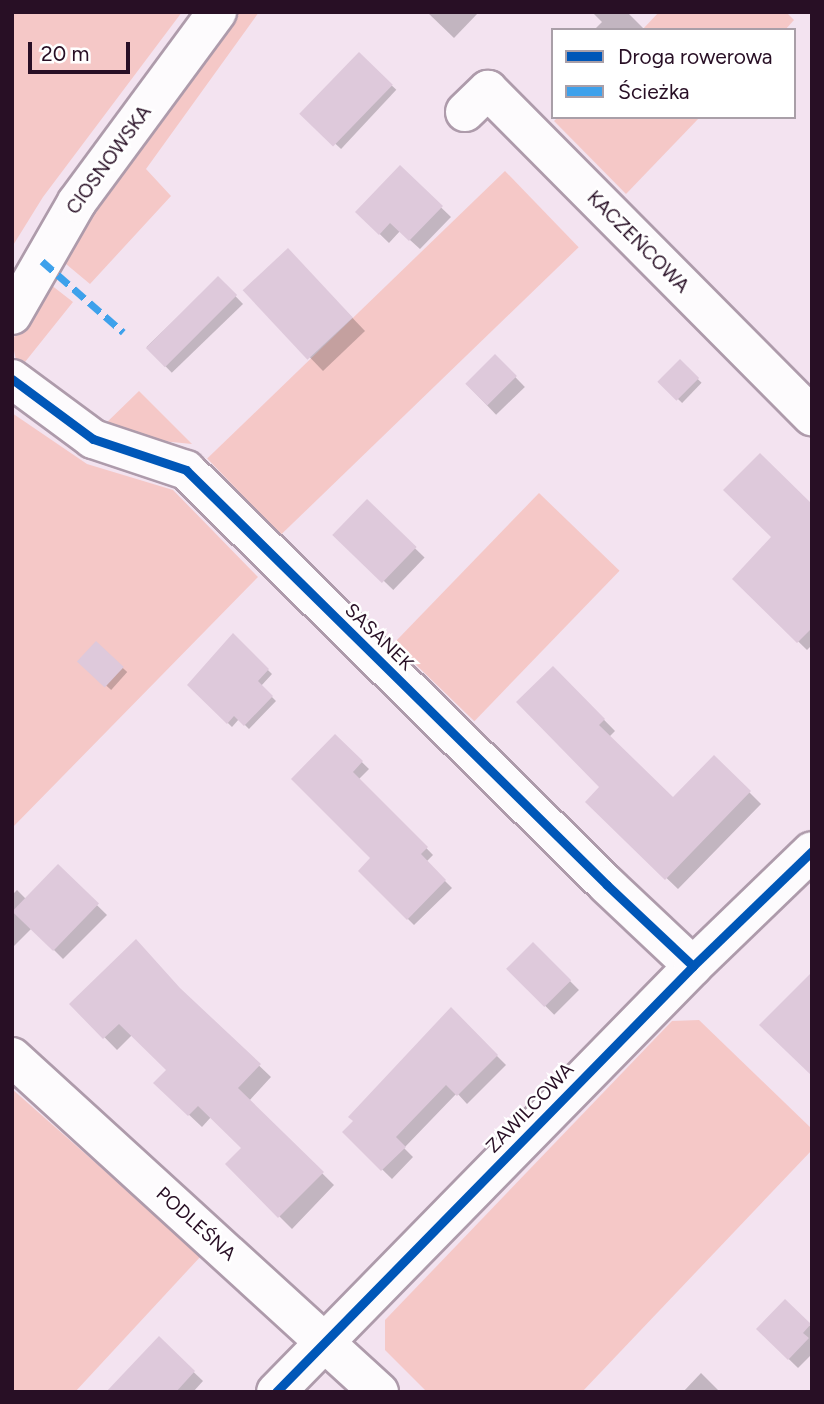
<!DOCTYPE html>
<html>
<head>
<meta charset="utf-8">
<style>
  body { margin:0 }
  #map { position:relative; width:824px; height:1404px; overflow:hidden; background:#f3e3f0; font-family:Figtree,sans-serif }
  div>[style] { position:absolute }
  [style*='--x'] { left:calc(var(--x)*1px); top:calc(var(--y)*1px); width:calc(var(--w)*1px); rotate:calc(var(--a)*1deg) }
  .green>* { inset:0; background:#f5c8c7; transform-origin:0 0 }
  .shadow>* { inset:0; background:#0003; transform-origin:0 0 }
  .building>* { inset:0; background:#dec9db; transform-origin:0 0 }
  .roads { filter:drop-shadow(2px 0 #ae9bab) drop-shadow(-2px 0 #ae9bab) drop-shadow(0 2px #ae9bab) drop-shadow(0 -2px #ae9bab) }
  .minor>* { height:38px; margin:-19px; padding:0 19px; transform-origin:19px; border-radius:19px; background:#fdfbfd }
  .quiet>* { height:7px; margin-top:-3.5px; transform-origin:0; background:repeating-linear-gradient(90deg,#3ea1eb 0 14px,transparent 0 21px) }
  .cycleway>* { height:9px; margin:-4.5px; padding:0 4.5px; transform-origin:4.5px; border-radius:4.5px; background:#0057b8 }
  span { translate:-50% -50%; white-space:nowrap; text-align:center; line-height:1.15; -webkit-text-stroke:5px #fff; paint-order:stroke }
  .street-label { font-size:19px; color:#280f25 }
  .frame { position:absolute; inset:0; border:14px solid #280f25; pointer-events:none }
  .legend { position:absolute; left:551px; top:28px; width:245px; height:91px; box-sizing:border-box; background:#fff; border:2px solid #a99fa8; margin:0; padding:9px 12px; list-style:none; font-size:21px; color:#280f25 }
  .legend li { display:flex; align-items:center; gap:14px; height:35px }
  .legend b { width:35px; border:2px solid #a99fa8 }
  .scale { position:absolute; left:28px; top:42px; width:102px; height:32px; box-sizing:border-box; border:4px solid #280f25; border-top:0; padding-left:9px; font-size:21px; line-height:24px; white-space:nowrap; color:#280f25; -webkit-text-stroke:5px #fff; paint-order:stroke }
</style>
</head>
<body>
<div id="map">
  <div class="green">
    <div style="clip-path:polygon(12px 12px,182px 12px,43px 197px,12px 247px)"></div>
    <div style="clip-path:polygon(236px 12px,259px 12px,146px 169px,171px 196px,90px 284px,60px 259px,89px 210px)"></div>
    <div style="clip-path:polygon(659px 12px,786px 12px,794px 20px,785px 30px,642px 30px)"></div>
    <div style="clip-path:polygon(558px 117px,700px 117px,626px 194px,554px 121px)"></div>
    <div style="left:505px;top:171px;width:106px;height:414px;rotate:46deg"></div>
    <div style="clip-path:polygon(46px 281px,73px 302px,21px 367px,101px 428px,139px 391px,192px 444px,111px 436px,90px 429px,27px 381px,17px 365px,12px 341px)"></div>
    <div style="clip-path:polygon(12px 413px,87px 464px,173px 490px,258px 577px,12px 828px)"></div>
    <div style="left:539px;top:493px;width:112px;height:209px;rotate:44deg"></div>
    <div style="clip-path:polygon(699px 1020px,812px 1129px,812px 1150px,582px 1392px,427px 1392px,385px 1350px,385px 1320px,672px 1021px)"></div>
    <div style="clip-path:polygon(12px 1089px,201px 1256px,75px 1392px,12px 1392px)"></div>
  </div>
  <div class="shadow">
    <div style="clip-path:polygon(427px 12px,479px 12px,454px 38px)"></div>
    <div style="clip-path:polygon(592px 12px,627px 12px,645px 30px,594px 30px,602px 22px)"></div>
    <div style="left:359px;top:55px;width:51px;height:81px;rotate:43deg"></div>
    <div style="clip-path:polygon(400px 168px,451px 217px,420px 249px,400px 231px,389px 243px,357px 212px)"></div>
    <div style="clip-path:polygon(301px 264px,365px 331px,323px 371px,246px 291px)"></div>
    <div style="left:218px;top:278px;width:36px;height:99px;rotate:46deg"></div>
    <div style="left:495px;top:356px;width:43px;height:40px;rotate:46deg"></div>
    <div style="left:680px;top:362px;width:30px;height:28px;rotate:44deg"></div>
    <div style="left:367px;top:502px;width:80px;height:45px;rotate:44deg"></div>
    <div style="clip-path:polygon(812px 530px,812px 645px,807px 650px,734px 579px)"></div>
    <div style="clip-path:polygon(233px 636px,272px 674px,261px 686px,276px 701px,249px 729px,239px 719px,232px 727px,189px 685px)"></div>
    <div style="left:96px;top:644px;width:42px;height:24px;rotate:42deg"></div>
    <div style="clip-path:polygon(553px 668px,615px 731px,609px 737px,673px 799px,714px 757px,761px 804px,678px 889px,587px 802px,601px 787px)"></div>
    <div style="clip-path:polygon(335px 736px,369px 769px,359px 779px,433px 855px,426px 862px,452px 888px,414px 925px,360px 871px,373px 858px)"></div>
    <div style="clip-path:polygon(58px 867px,107px 915px,63px 959px,32px 928px,12px 948px,12px 895px,17px 890px,26px 899px)"></div>
    <div style="left:533px;top:944px;width:65px;height:35px;rotate:45deg"></div>
    <div style="clip-path:polygon(187px 997px,271px 1077px,249px 1101px,334px 1185px,292px 1229px,227px 1164px,244px 1148px,211px 1117px,202px 1127px,168px 1095px,168px 1070px,132px 1035px,117px 1050px,72px 1004px)"></div>
    <div style="clip-path:polygon(451px 1010px,506px 1065px,467px 1104px,457px 1093px,404px 1148px,413px 1157px,392px 1179px,344px 1132px)"></div>
    <div style="clip-path:polygon(785px 1301px,812px 1328px,812px 1354px,798px 1368px,758px 1329px)"></div>
    <div style="clip-path:polygon(159px 1339px,203px 1381px,193px 1392px,109px 1392px)"></div>
    <div style="clip-path:polygon(701px 1373px,720px 1392px,683px 1392px)"></div>
  </div>
  <div class="building">
    <div style="left:359px;top:52px;width:47px;height:86px;rotate:44deg"></div>
    <div style="clip-path:polygon(400px 165px,443px 206px,409px 241px,390px 223px,379px 235px,355px 212px)"></div>
    <div style="left:288px;top:248px;width:95px;height:62px;rotate:47deg"></div>
    <div style="left:218px;top:276px;width:27px;height:102px;rotate:45deg"></div>
    <div style="left:495px;top:354px;width:31px;height:42px;rotate:45deg"></div>
    <div style="left:680px;top:359px;width:27px;height:32px;rotate:45deg"></div>
    <div style="clip-path:polygon(760px 453px,812px 504px,812px 628px,797px 643px,732px 579px,771px 537px,723px 490px)"></div>
    <div style="left:367px;top:499px;width:69px;height:50px;rotate:44deg"></div>
    <div style="clip-path:polygon(233px 633px,269px 669px,258px 681px,273px 696px,244px 726px,234px 716px,227px 724px,187px 685px)"></div>
    <div style="left:96px;top:641px;width:38px;height:28px;rotate:43deg"></div>
    <div style="clip-path:polygon(553px 666px,605px 719px,599px 725px,673px 797px,714px 755px,751px 791px,665px 880px,585px 802px,599px 787px,516px 702px)"></div>
    <div style="clip-path:polygon(335px 734px,363px 761px,353px 772px,428px 847px,421px 854px,446px 880px,407px 920px,358px 871px,370px 858px,291px 779px)"></div>
    <div style="left:58px;top:864px;width:57px;height:66px;rotate:44deg"></div>
    <div style="clip-path:polygon(136px 939px,180px 988px,261px 1064px,238px 1088px,324px 1172px,278px 1218px,225px 1164px,241px 1148px,198px 1106px,188px 1116px,153px 1083px,166px 1070px,119px 1024px,103px 1039px,69px 1004px)"></div>
    <div style="left:533px;top:942px;width:54px;height:38px;rotate:45deg"></div>
    <div style="clip-path:polygon(812px 972px,812px 1076px,759px 1025px)"></div>
    <div style="clip-path:polygon(451px 1007px,498px 1055px,457px 1096px,446px 1085px,396px 1137px,406px 1147px,381px 1171px,342px 1132px,353px 1121px,348px 1117px)"></div>
    <div style="clip-path:polygon(785px 1299px,811px 1324px,803px 1333px,809px 1338px,788px 1360px,756px 1329px)"></div>
    <div style="clip-path:polygon(159px 1336px,195px 1371px,176px 1392px,106px 1392px)"></div>
  </div>
  <div class="roads">
    <div class="minor">
      <div style="--x:465;--y:112;--w:32;--a:-44"></div>
      <div style="--x:488;--y:90;--w:460;--a:45.2"></div>
      <div style="--x:12;--y:315;--w:130;--a:-60.1"></div>
      <div style="--x:77;--y:202;--w:236;--a:-53.6"></div>
      <div style="--x:12;--y:379;--w:101;--a:36.5"></div>
      <div style="--x:93;--y:439;--w:98;--a:18.4"></div>
      <div style="--x:186;--y:470;--w:591;--a:44.59"></div>
      <div style="--x:607;--y:885;--w:118;--a:43.3"></div>
      <div style="--x:12;--y:1057;--w:497;--a:42.4"></div>
      <div style="--x:276;--y:1392;--w:596;--a:-45.61"></div>
      <div style="--x:693;--y:966;--w:165;--a:-44"></div>
    </div>
  </div>
  <div class="quiet">
    <div style="--x:42;--y:261;--w:108;--a:41.2"></div>
  </div>
  <div class="cycleway">
    <div style="--x:12;--y:379;--w:101;--a:36.5"></div>
    <div style="--x:93;--y:439;--w:98;--a:18.4"></div>
    <div style="--x:186;--y:470;--w:591;--a:44.59"></div>
    <div style="--x:607;--y:885;--w:118;--a:43.3"></div>
    <div style="--x:276;--y:1392;--w:596;--a:-45.61"></div>
    <div style="--x:693;--y:966;--w:165;--a:-44"></div>
  </div>
  <div class="street-label">
    <span style="left:109px;top:160px;rotate:-54deg">CIOSNOWSKA</span>
    <span style="left:638px;top:242px;rotate:45deg">KACZEŃCOWA</span>
    <span style="left:379px;top:637px;rotate:44deg">SASANEK</span>
    <span style="left:530px;top:1108px;rotate:-46deg">ZAWILCOWA</span>
    <span style="left:196px;top:1224px;rotate:42deg">PODLEŚNA</span>
  </div>
  <div class="frame"></div>
  <ul class="legend">
  <li><b style="height:9px;background:#0057b8"></b>Droga rowerowa</li>
  <li><b style="height:9px;background:#3ea1eb"></b>Ścieżka</li>
  </ul>
  <div class="scale">20 m</div>
</div>
</body>
</html>
